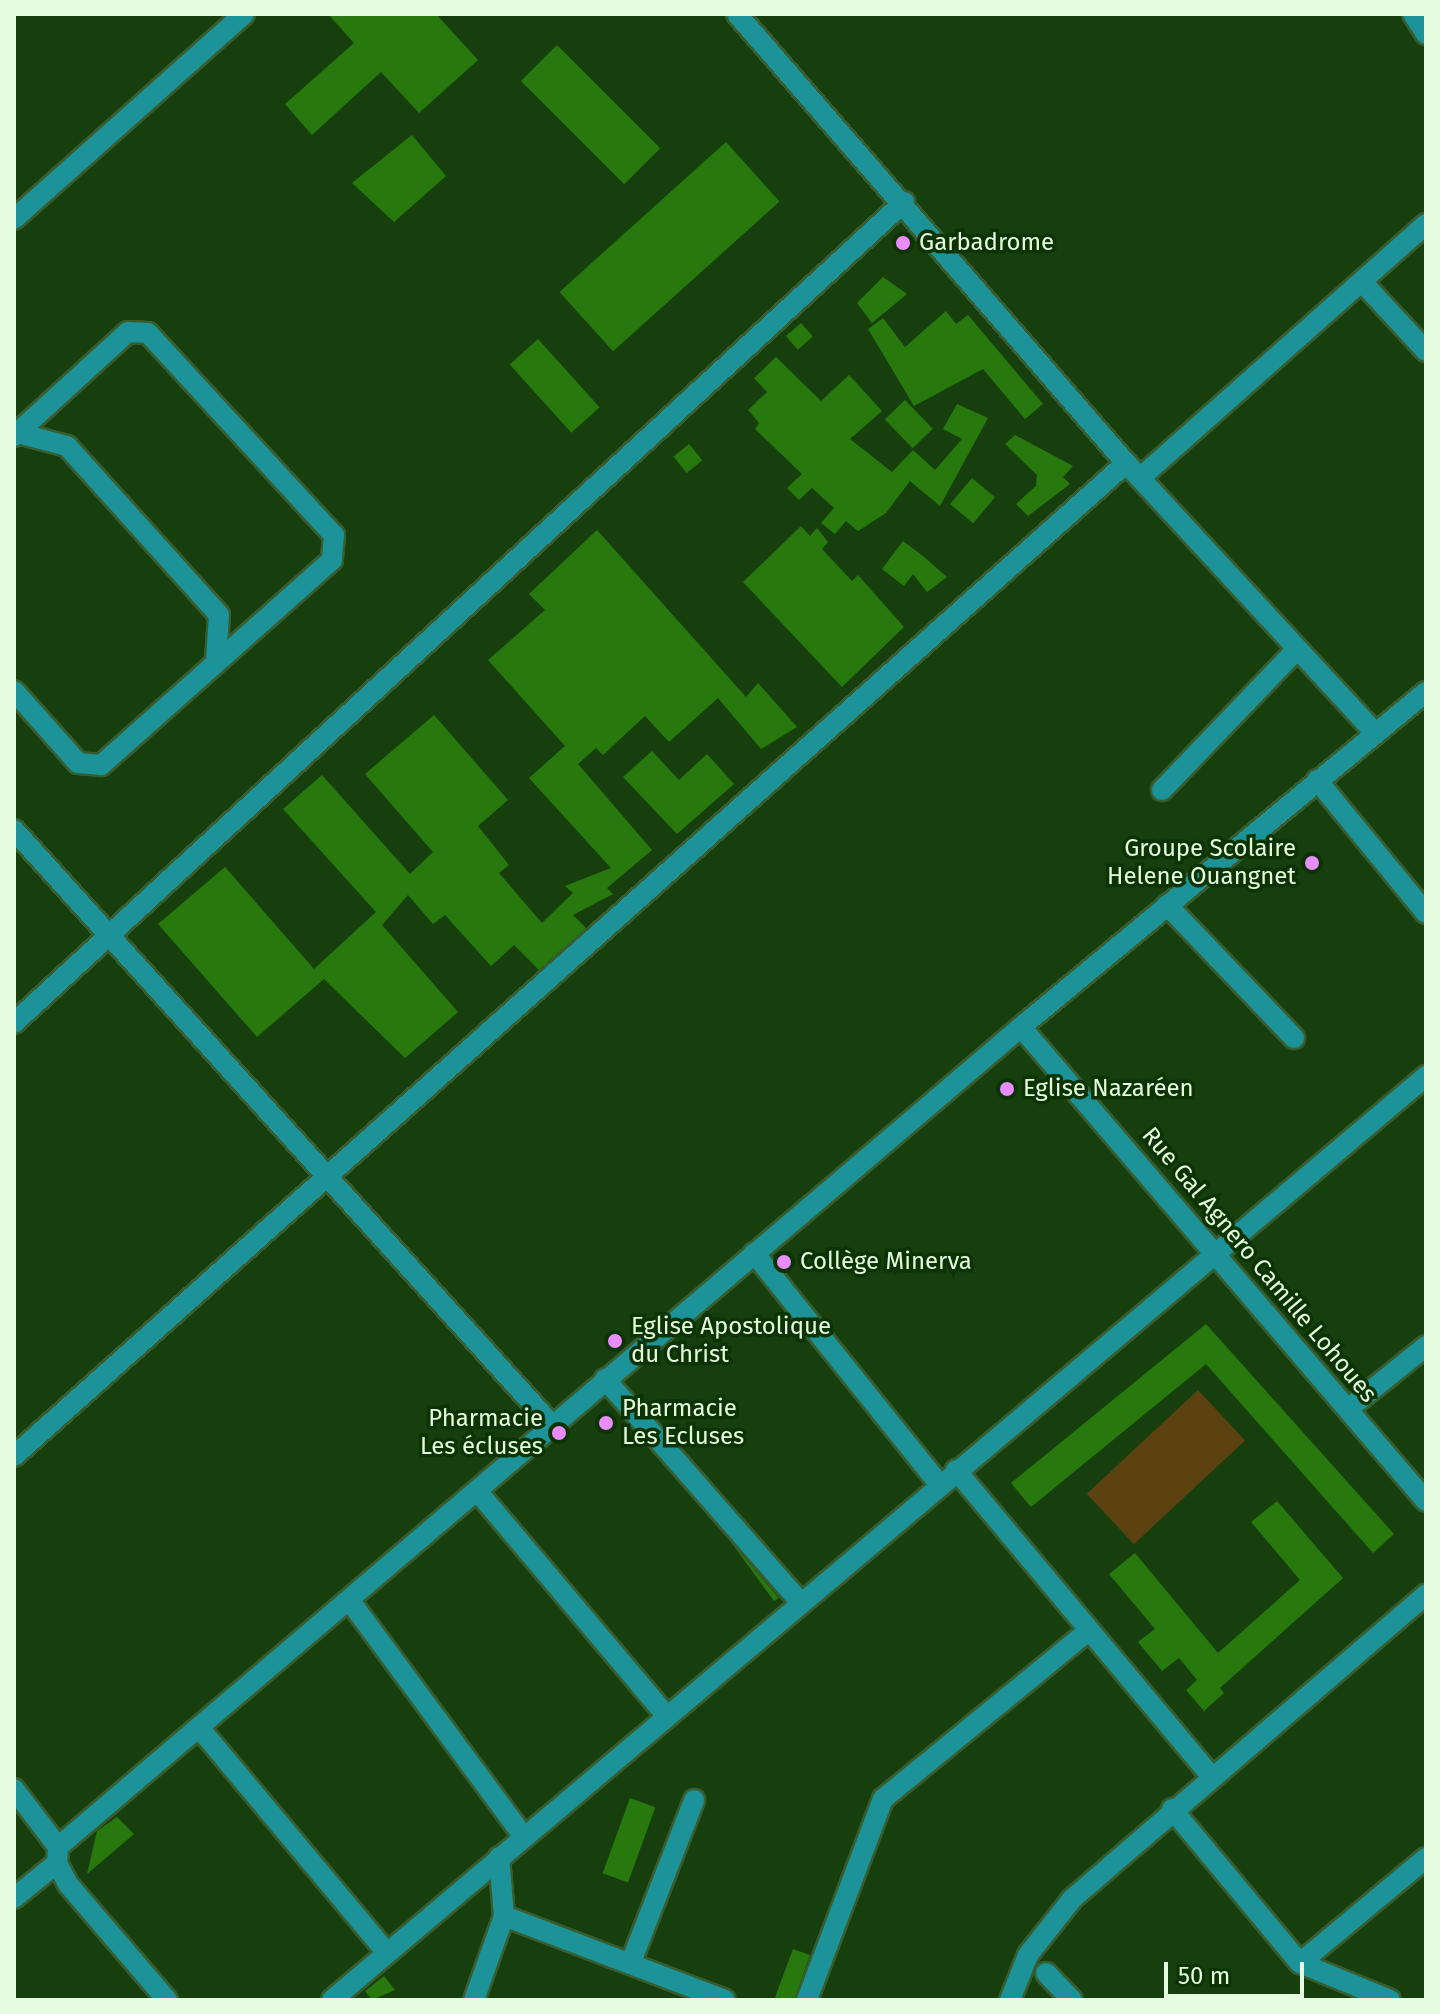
<!DOCTYPE html>
<html>
<head>
<meta charset="utf-8">
<style>
  body { margin:0 }
  #map { position:relative; width:1440px; height:2014px; overflow:hidden; background:#173f0d; font-family:"Fira Sans",sans-serif }
  div>[style] { position:absolute }
  [style*='--x'] { left:calc(var(--x)*1px); top:calc(var(--y)*1px); width:calc(var(--w)*1px); rotate:calc(var(--a)*1deg) }
  .green>* { inset:0; background:#5c4211; transform-origin:0 0 }
  .building>* { inset:0; background:#27790d; transform-origin:0 0 }
  .roads { filter:drop-shadow(2px 0 #385d2f) drop-shadow(-2px 0 #385d2f) drop-shadow(0 2px #385d2f) drop-shadow(0 -2px #385d2f) }
  .minor>* { height:20px; margin:-10px; padding:0 10px; transform-origin:10px; border-radius:10px; background:#1b9399 }
  .dots>* { width:22px; height:22px; translate:-50% -50%; box-sizing:border-box; border:4px solid #0c3402; border-radius:50% }
  span { translate:-50% -50%; white-space:nowrap; text-align:center; line-height:1.15; -webkit-text-stroke:7px #0c3402; paint-order:stroke }
  .poi-label { font-size:24px; color:#e5fce0 }
  .left { translate:0 -50%; text-align:left }
  .right { translate:-100% -50%; text-align:right }
  .street-label { font-size:24px; color:#e5fce0 }
  .frame { position:absolute; inset:0; border:16px solid #e5fce0; pointer-events:none }
  .scale { position:absolute; left:1164px; top:1962px; width:140px; height:36px; box-sizing:border-box; border:4px solid #e5fce0; border-top:0; padding-left:10px; font-size:24px; line-height:28px; white-space:nowrap; color:#e5fce0; -webkit-text-stroke:6px #0c3402; paint-order:stroke }
</style>
</head>
<body>
<div id="map">
  <div class="green">
    <div style="left:1198px;top:1390px;width:69px;height:152px;rotate:47deg"></div>
  </div>
  <div class="building">
    <div style="clip-path:polygon(328px 14px,436px 14px,478px 60px,419px 113px,381px 72px,312px 135px,285px 104px,354px 43px)"></div>
    <div style="left:557px;top:45px;width:146px;height:51px;rotate:45deg"></div>
    <div style="clip-path:polygon(412px 135px,446px 176px,394px 222px,352px 183px)"></div>
    <div style="left:726px;top:142px;width:80px;height:224px;rotate:48deg"></div>
    <div style="clip-path:polygon(883px 277px,907px 294px,872px 323px,857px 303px)"></div>
    <div style="clip-path:polygon(946px 311px,956px 324px,968px 315px,1043px 404px,1025px 419px,983px 369px,914px 406px,868px 329px,883px 318px,905px 347px)"></div>
    <div style="left:801px;top:323px;width:18px;height:20px;rotate:49deg"></div>
    <div style="left:538px;top:339px;width:92px;height:38px;rotate:48deg"></div>
    <div style="clip-path:polygon(776px 357px,821px 401px,849px 375px,882px 411px,850px 439px,892px 472px,913px 450px,935px 470px,962px 439px,943px 429px,957px 404px,988px 418px,940px 506px,910px 481px,886px 513px,858px 531px,846px 521px,835px 534px,821px 523px,834px 508px,812px 488px,799px 500px,787px 488px,802px 474px,755px 429px,759px 423px,748px 410px,767px 392px,754px 378px)"></div>
    <div style="left:905px;top:400px;width:40px;height:28px;rotate:46deg"></div>
    <div style="clip-path:polygon(1015px 435px,1073px 466px,1063px 477px,1070px 484px,1028px 516px,1016px 504px,1036px 486px,1037px 475px,1005px 444px)"></div>
    <div style="left:689px;top:444px;width:21px;height:20px;rotate:51deg"></div>
    <div style="left:972px;top:478px;width:30px;height:34px;rotate:40deg"></div>
    <div style="clip-path:polygon(801px 526px,810px 536px,817px 528px,828px 542px,822px 549px,852px 581px,858px 575px,904px 627px,842px 687px,743px 582px)"></div>
    <div style="clip-path:polygon(597px 530px,746px 697px,758px 683px,797px 727px,761px 749px,718px 698px,669px 742px,645px 716px,603px 755px,596px 748px,578px 764px,652px 850px,607px 888px,613px 894px,573px 915px,586px 928px,539px 970px,514px 945px,491px 966px,445px 915px,433px 924px,408px 895px,382px 925px,458px 1012px,405px 1058px,324px 979px,257px 1037px,158px 924px,225px 867px,314px 969px,376px 912px,283px 809px,322px 775px,410px 874px,433px 852px,365px 774px,434px 715px,508px 800px,478px 826px,509px 865px,499px 873px,542px 923px,573px 893px,565px 886px,611px 868px,529px 778px,565px 746px,488px 660px,545px 610px,529px 594px)"></div>
    <div style="clip-path:polygon(903px 541px,923px 556px,947px 577px,927px 592px,913px 574px,904px 586px,882px 569px)"></div>
    <div style="clip-path:polygon(652px 751px,679px 780px,707px 754px,734px 784px,677px 834px,623px 777px)"></div>
    <div style="clip-path:polygon(1206px 1324px,1394px 1534px,1373px 1553px,1206px 1364px,1031px 1507px,1011px 1483px)"></div>
    <div style="clip-path:polygon(1277px 1501px,1343px 1578px,1220px 1688px,1224px 1693px,1204px 1711px,1186px 1690px,1197px 1680px,1179px 1658px,1162px 1671px,1138px 1642px,1155px 1629px,1109px 1574px,1135px 1553px,1218px 1653px,1300px 1580px,1251px 1522px)"></div>
    <div style="clip-path:polygon(730px 1541px,779px 1598px,774px 1601px)"></div>
    <div style="left:630px;top:1798px;width:27px;height:80px;rotate:20deg"></div>
    <div style="clip-path:polygon(117px 1817px,134px 1834px,87px 1874px,97px 1831px)"></div>
    <div style="clip-path:polygon(793px 1949px,810px 1955px,794px 2000px,774px 2000px)"></div>
    <div style="clip-path:polygon(384px 1976px,395px 1990px,372px 2000px,365px 1991px)"></div>
  </div>
  <div class="roads">
    <div class="minor">
      <div style="--x:737;--y:14;--w:594;--a:49.1"></div>
      <div style="--x:1126;--y:463;--w:366;--a:47.3"></div>
      <div style="--x:1413;--y:14;--w:24;--a:57"></div>
      <div style="--x:14;--y:219;--w:308;--a:-41.7"></div>
      <div style="--x:1363;--y:283;--w:93;--a:47.2"></div>
      <div style="--x:18;--y:433;--w:51;--a:14.9"></div>
      <div style="--x:67;--y:446;--w:227;--a:48"></div>
      <div style="--x:219;--y:615;--w:47;--a:93.7"></div>
      <div style="--x:14;--y:436;--w:154;--a:-42.4"></div>
      <div style="--x:128;--y:332;--w:20;--a:3"></div>
      <div style="--x:148;--y:333;--w:275;--a:47.4"></div>
      <div style="--x:334;--y:535;--w:25;--a:95"></div>
      <div style="--x:332;--y:560;--w:309;--a:138.4"></div>
      <div style="--x:101;--y:765;--w:23;--a:-175"></div>
      <div style="--x:78;--y:763;--w:96;--a:-131.6"></div>
      <div style="--x:1140;--y:478;--w:383;--a:-41.6"></div>
      <div style="--x:1317;--y:780;--w:172;--a:50.7"></div>
      <div style="--x:1162;--y:790;--w:195;--a:-46.2"></div>
      <div style="--x:14;--y:830;--w:801;--a:47.89"></div>
      <div style="--x:1167;--y:905;--w:184;--a:46.3"></div>
      <div style="--x:14;--y:1023;--w:1211;--a:-42.69"></div>
      <div style="--x:1021;--y:1027;--w:623;--a:49.49"></div>
      <div style="--x:754;--y:1253;--w:296;--a:51.3"></div>
      <div style="--x:605;--y:1379;--w:296;--a:48.8"></div>
      <div style="--x:1348;--y:1409;--w:100;--a:-38.9"></div>
      <div style="--x:14;--y:1456;--w:1491;--a:-41.76"></div>
      <div style="--x:956;--y:1470;--w:398;--a:50.2"></div>
      <div style="--x:478;--y:1492;--w:292;--a:49.9"></div>
      <div style="--x:350;--y:1601;--w:292;--a:53.6"></div>
      <div style="--x:202;--y:1731;--w:288;--a:50.2"></div>
      <div style="--x:14;--y:1789;--w:73;--a:52.8"></div>
      <div style="--x:1172;--y:1809;--w:200;--a:50.3"></div>
      <div style="--x:1300;--y:1963;--w:97;--a:22.3"></div>
      <div style="--x:14;--y:1898;--w:55;--a:-39.1"></div>
      <div style="--x:504;--y:1916;--w:236;--a:20.8"></div>
      <div style="--x:631;--y:1962;--w:174;--a:-68.7"></div>
      <div style="--x:1300;--y:1963;--w:164;--a:-39.8"></div>
      <div style="--x:1046;--y:1973;--w:37;--a:46"></div>
      <div style="--x:167;--y:2000;--w:153;--a:-130.5"></div>
      <div style="--x:68;--y:1884;--w:24;--a:-118"></div>
      <div style="--x:57;--y:1863;--w:16;--a:-86"></div>
      <div style="--x:58;--y:1847;--w:1265;--a:-40.41"></div>
      <div style="--x:1021;--y:1027;--w:526;--a:-39.6"></div>
      <div style="--x:332;--y:2000;--w:1432;--a:-40.18"></div>
      <div style="--x:474;--y:2000;--w:89;--a:-70.3"></div>
      <div style="--x:504;--y:1916;--w:59;--a:-94.8"></div>
      <div style="--x:807;--y:2000;--w:215;--a:-69.3"></div>
      <div style="--x:883;--y:1799;--w:262;--a:-39.3"></div>
      <div style="--x:1010;--y:2000;--w:48;--a:-68.2"></div>
      <div style="--x:1028;--y:1955;--w:71;--a:-51.8"></div>
      <div style="--x:1072;--y:1899;--w:467;--a:-40.7"></div>
    </div>
  </div>
  <div class="dots">
    <div style="left:903px;top:243px;background:#e98dfe"></div>
    <div style="left:1312px;top:863px;background:#e98dfe"></div>
    <div style="left:1007px;top:1089px;background:#e98dfe"></div>
    <div style="left:784px;top:1262px;background:#e98dfe"></div>
    <div style="left:615px;top:1341px;background:#e98dfe"></div>
    <div style="left:606px;top:1423px;background:#e98dfe"></div>
    <div style="left:559px;top:1433px;background:#e98dfe"></div>
  </div>
  <div class="poi-label">
    <span class="left" style="left:919px;top:243px">Garbadrome</span>
    <span class="right" style="left:1296px;top:863px">Groupe Scolaire<br>Helene Ouangnet</span>
    <span class="left" style="left:1023px;top:1089px">Eglise Nazaréen</span>
    <span class="left" style="left:800px;top:1262px">Collège Minerva</span>
    <span class="left" style="left:631px;top:1341px">Eglise Apostolique<br>du Christ</span>
    <span class="left" style="left:622px;top:1423px">Pharmacie<br>Les Ecluses</span>
    <span class="right" style="left:543px;top:1433px">Pharmacie<br>Les écluses</span>
  </div>
  <div class="street-label">
    <span style="left:1259px;top:1265px;rotate:50deg">Rue Gal Agnero Camille Lohoues</span>
  </div>
  <div class="frame"></div>
  <div class="scale">50 m</div>
</div>
</body>
</html>
